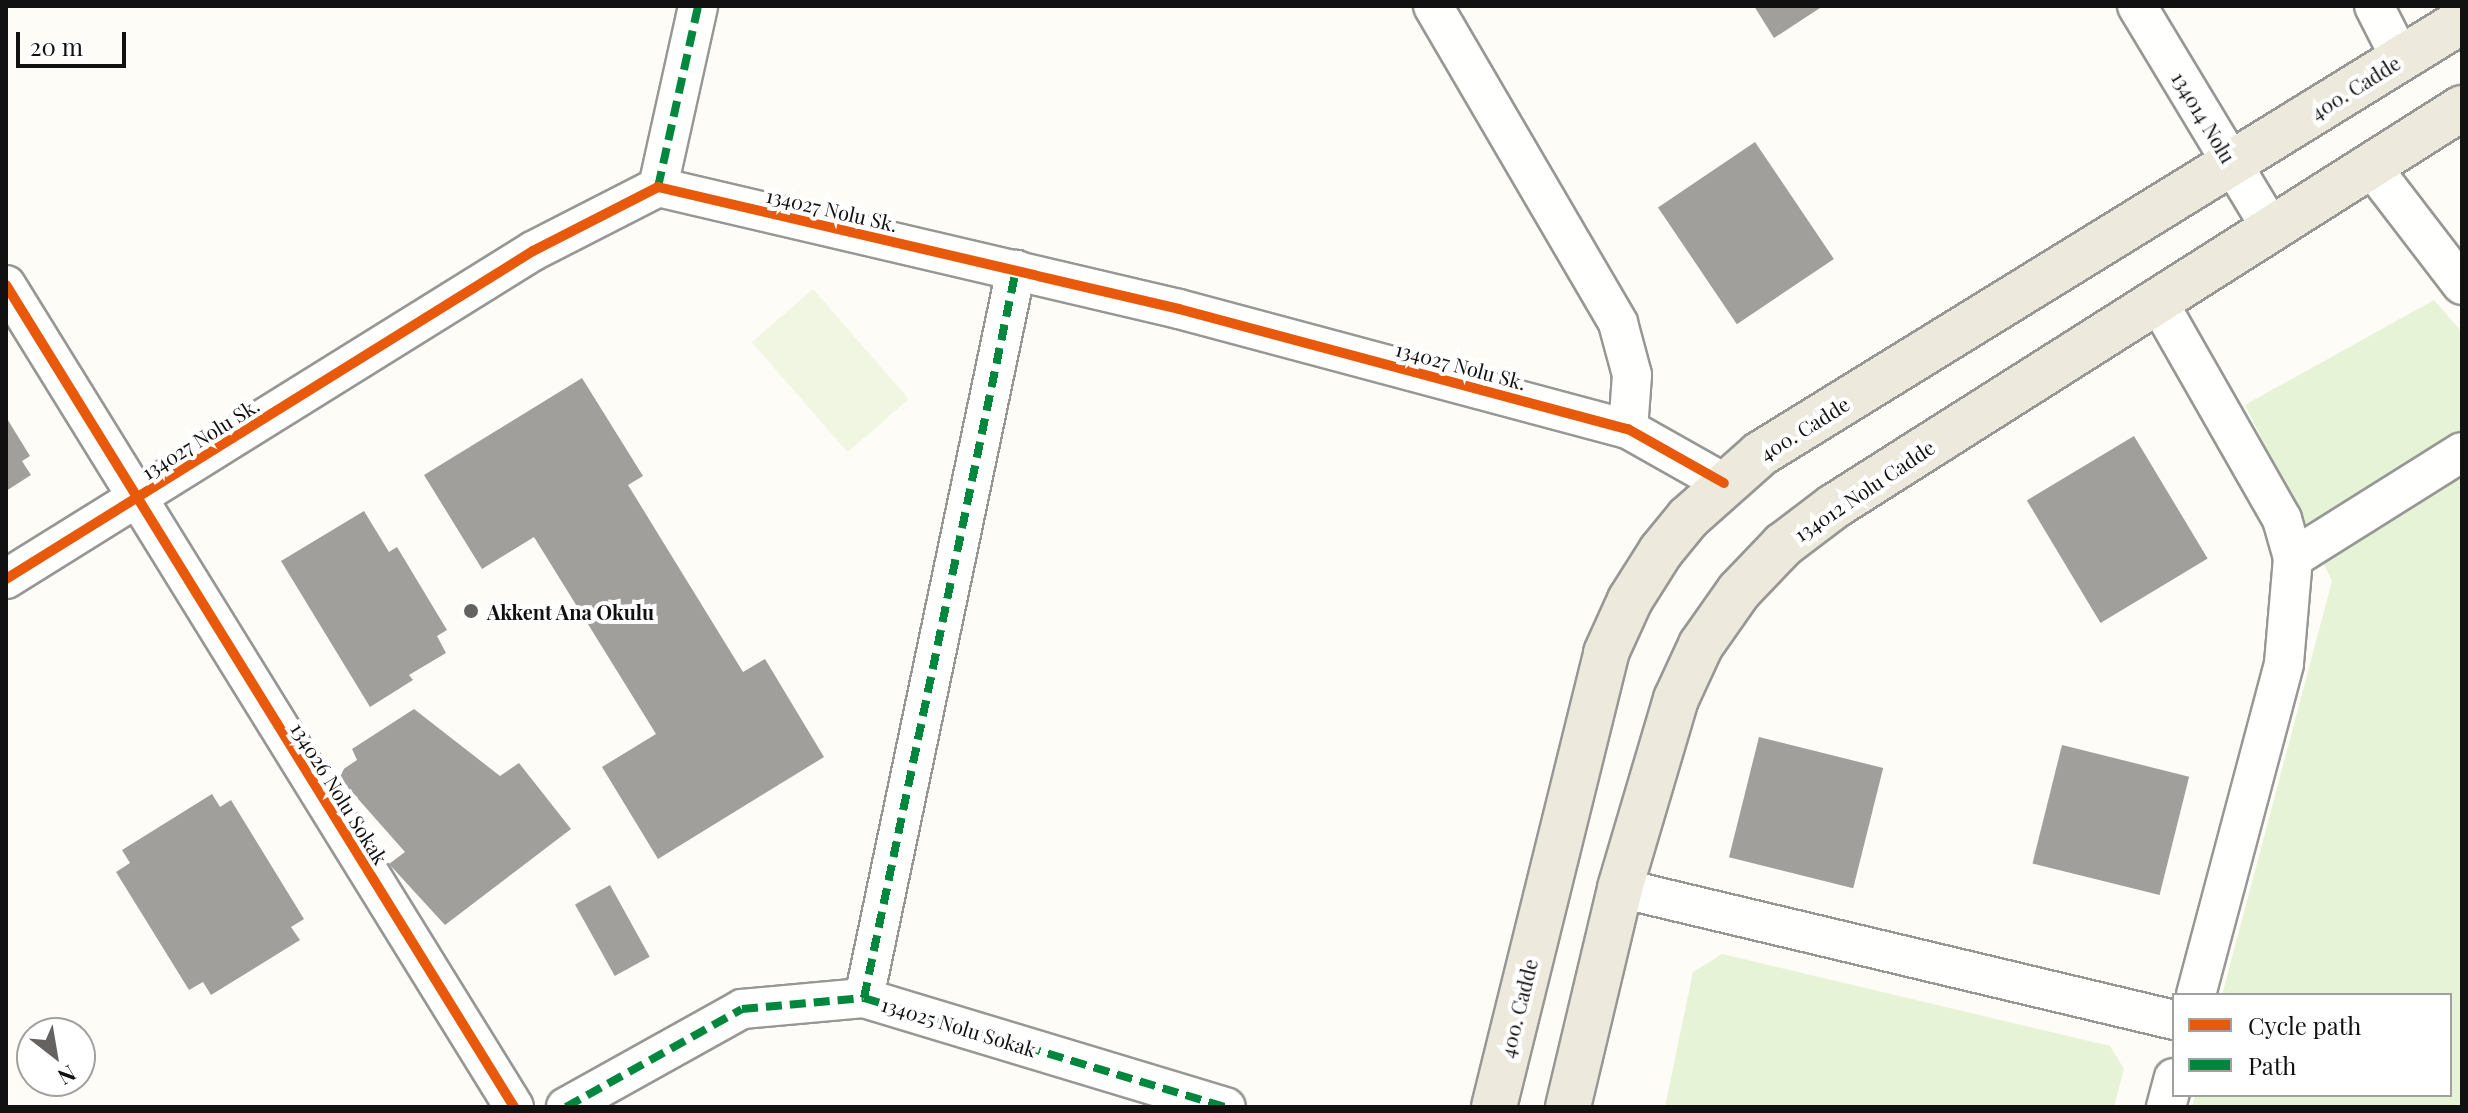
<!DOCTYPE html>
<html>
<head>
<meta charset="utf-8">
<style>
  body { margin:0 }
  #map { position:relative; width:2468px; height:1113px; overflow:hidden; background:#fdfcf7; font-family:"Playfair Display",serif }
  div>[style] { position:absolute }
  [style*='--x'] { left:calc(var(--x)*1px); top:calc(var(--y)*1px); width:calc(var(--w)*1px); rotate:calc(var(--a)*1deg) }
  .green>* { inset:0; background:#e7f3d7 }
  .pitch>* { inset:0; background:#f0f6e1; transform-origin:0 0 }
  .building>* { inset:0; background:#a19f9c; transform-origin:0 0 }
  .roads { filter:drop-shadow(2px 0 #979795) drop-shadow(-2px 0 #979795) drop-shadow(0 2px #979795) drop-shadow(0 -2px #979795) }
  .minor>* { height:38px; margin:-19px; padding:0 19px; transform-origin:19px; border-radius:19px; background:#fffffe }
  .major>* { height:44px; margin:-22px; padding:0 22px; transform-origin:22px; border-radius:22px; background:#ede9dc }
  .quiet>* { height:8px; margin-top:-4px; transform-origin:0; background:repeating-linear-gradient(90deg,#00873e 0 16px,transparent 0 24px) }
  .cycleway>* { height:10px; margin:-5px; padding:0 5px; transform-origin:5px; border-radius:5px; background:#e8590c }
  .dots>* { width:22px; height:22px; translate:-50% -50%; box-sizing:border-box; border:4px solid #fff; border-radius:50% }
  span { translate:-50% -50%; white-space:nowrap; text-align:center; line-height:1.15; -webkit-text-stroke:8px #fff; paint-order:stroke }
  .street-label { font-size:20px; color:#111 }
  .poi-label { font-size:20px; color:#111; font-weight:700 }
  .left { translate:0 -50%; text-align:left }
  .frame { position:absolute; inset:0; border:8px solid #111; pointer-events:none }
  .legend { position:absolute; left:2172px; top:993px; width:280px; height:104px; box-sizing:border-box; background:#fff; border:2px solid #a0a0a0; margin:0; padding:10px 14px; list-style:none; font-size:24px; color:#111 }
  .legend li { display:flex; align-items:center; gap:16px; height:40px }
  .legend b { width:40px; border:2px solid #a0a0a0 }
  .north { position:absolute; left:16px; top:1017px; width:80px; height:80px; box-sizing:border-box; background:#fff; border:2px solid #a0a0a0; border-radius:50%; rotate:149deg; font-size:22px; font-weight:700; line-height:32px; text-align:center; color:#111 }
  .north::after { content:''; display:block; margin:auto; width:28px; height:36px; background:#646362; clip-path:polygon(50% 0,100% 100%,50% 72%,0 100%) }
  .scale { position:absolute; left:16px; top:32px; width:110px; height:36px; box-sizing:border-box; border:4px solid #111; border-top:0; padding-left:10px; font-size:24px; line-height:28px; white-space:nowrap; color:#111; -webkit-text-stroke:6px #fff; paint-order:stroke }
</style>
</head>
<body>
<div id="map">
  <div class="green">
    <div style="clip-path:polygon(2434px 300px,2462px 332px,2462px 1107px,2192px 1107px,2195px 1095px,2450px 1095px,2450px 995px,2222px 995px,2332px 581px,2245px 405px)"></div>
    <div style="clip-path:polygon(1722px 954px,2110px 1046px,2124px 1069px,2114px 1107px,1665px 1107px,1693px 972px)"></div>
  </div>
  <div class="pitch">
    <div style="left:813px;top:289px;width:146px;height:81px;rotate:49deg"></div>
  </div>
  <div class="building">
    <div style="clip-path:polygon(1754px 6px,1823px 6px,1774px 38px)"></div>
    <div style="left:1755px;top:142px;width:141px;height:117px;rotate:56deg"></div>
    <div style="clip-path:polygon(582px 378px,643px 476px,628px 485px,743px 672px,765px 659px,824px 757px,658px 859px,602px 767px,656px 734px,534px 537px,482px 569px,424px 475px)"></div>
    <div style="clip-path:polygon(6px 417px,30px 456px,22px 461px,31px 475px,6px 491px)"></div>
    <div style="left:2134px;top:436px;width:143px;height:125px;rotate:59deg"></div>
    <div style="clip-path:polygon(364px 511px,389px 552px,397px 547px,447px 630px,437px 636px,446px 653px,409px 675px,413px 680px,370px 707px,281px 561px)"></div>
    <div style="clip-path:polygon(414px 709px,500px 776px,519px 763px,571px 829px,445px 925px,389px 864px,405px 852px,336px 774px,357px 760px,352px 749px)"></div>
    <div style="left:1759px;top:737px;width:128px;height:124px;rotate:14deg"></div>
    <div style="left:2062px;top:745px;width:131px;height:122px;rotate:14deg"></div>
    <div style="clip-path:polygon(212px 794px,220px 807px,231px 800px,304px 919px,291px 927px,300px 940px,211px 995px,203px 982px,189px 990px,116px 872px,130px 863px,122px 850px)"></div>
    <div style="left:610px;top:885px;width:82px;height:40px;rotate:61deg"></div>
  </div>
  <div class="roads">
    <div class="minor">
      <div style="--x:1433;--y:6;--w:367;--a:59.7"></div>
      <div style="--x:1618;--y:323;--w:54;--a:74.9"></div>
      <div style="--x:1632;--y:375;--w:54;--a:94.2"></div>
      <div style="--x:2137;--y:6;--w:259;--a:58.9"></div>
      <div style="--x:2374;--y:6;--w:59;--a:63"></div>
      <div style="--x:2370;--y:165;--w:151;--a:52.5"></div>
      <div style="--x:658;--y:187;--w:185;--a:-77.5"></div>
      <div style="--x:6;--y:285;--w:966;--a:58.28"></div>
      <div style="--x:2157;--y:300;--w:252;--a:60.3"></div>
      <div style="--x:2282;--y:519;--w:41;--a:74.2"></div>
      <div style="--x:2293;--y:558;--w:106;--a:94.9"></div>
      <div style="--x:2284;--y:664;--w:342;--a:104.9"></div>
      <div style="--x:2293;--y:558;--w:199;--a:-32.1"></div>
      <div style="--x:6;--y:579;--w:621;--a:-31.9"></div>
      <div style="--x:533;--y:251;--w:140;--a:-27.1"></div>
      <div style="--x:658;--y:187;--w:535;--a:13.18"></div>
      <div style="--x:1179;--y:309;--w:465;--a:15"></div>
      <div style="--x:1628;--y:429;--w:110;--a:29.4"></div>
      <div style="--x:1620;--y:888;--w:570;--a:13.4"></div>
      <div style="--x:864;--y:998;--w:744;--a:-78.21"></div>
      <div style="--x:566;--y:1107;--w:201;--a:-29.1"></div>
      <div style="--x:742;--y:1009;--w:122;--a:-5.2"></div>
      <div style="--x:864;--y:998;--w:378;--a:16.8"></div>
      <div style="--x:2166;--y:1107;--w:30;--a:-75"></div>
    </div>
    <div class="major">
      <div style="--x:1494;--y:1107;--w:468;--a:-76.1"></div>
      <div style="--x:1606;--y:653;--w:58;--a:-65.6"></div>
      <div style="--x:1630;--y:600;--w:58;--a:-57.7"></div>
      <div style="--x:1661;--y:551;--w:43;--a:-50.7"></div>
      <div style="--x:1688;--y:518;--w:96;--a:-41.6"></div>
      <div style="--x:1760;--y:454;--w:825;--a:-31.67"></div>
      <div style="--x:1568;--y:1107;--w:225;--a:-76.6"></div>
      <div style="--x:1620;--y:888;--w:197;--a:-73.5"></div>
      <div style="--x:1676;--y:699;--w:60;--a:-65.2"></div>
      <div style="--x:1701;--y:645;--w:66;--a:-54.9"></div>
      <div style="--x:1739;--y:591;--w:64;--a:-46.3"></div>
      <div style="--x:1783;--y:545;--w:63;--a:-37.2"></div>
      <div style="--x:1833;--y:507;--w:745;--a:-32.39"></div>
    </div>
  </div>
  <div class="quiet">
    <div style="--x:658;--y:187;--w:185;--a:-77.5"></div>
    <div style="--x:864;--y:998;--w:744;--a:-78.21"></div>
    <div style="--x:566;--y:1107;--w:201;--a:-29.1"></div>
    <div style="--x:742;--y:1009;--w:122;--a:-5.2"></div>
    <div style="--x:864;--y:998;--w:378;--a:16.8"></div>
  </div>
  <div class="cycleway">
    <div style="--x:6;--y:285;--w:966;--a:58.28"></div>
    <div style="--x:6;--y:579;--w:621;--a:-31.9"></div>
    <div style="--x:533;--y:251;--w:140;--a:-27.1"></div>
    <div style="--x:658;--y:187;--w:535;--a:13.18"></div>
    <div style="--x:1179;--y:309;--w:465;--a:15"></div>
    <div style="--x:1628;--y:429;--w:110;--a:29.4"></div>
  </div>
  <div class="dots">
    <div style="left:471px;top:611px;background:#646362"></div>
  </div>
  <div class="street-label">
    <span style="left:2355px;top:87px;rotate:-32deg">400. Cadde</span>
    <span style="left:2204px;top:117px;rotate:59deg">134014 Nolu</span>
    <span style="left:832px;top:209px;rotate:13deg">134027 Nolu Sk.</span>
    <span style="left:1461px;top:365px;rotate:15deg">134027 Nolu Sk.</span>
    <span style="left:1804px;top:428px;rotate:-32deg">400. Cadde</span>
    <span style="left:200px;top:438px;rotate:-32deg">134027 Nolu Sk.</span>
    <span style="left:1864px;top:490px;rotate:-34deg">134012 Nolu Cadde</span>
    <span style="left:340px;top:793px;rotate:58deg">134026 Nolu Sokak</span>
    <span style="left:1518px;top:1008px;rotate:-76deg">400. Cadde</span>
    <span style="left:959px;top:1026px;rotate:17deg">134025 Nolu Sokak</span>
  </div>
  <div class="poi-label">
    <span class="left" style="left:487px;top:611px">Akkent Ana Okulu</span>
  </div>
  <div class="frame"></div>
  <ul class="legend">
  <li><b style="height:10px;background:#e8590c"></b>Cycle path</li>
  <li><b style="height:10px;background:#00873e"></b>Path</li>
  </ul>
  <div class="north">N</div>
  <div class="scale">20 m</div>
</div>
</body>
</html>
